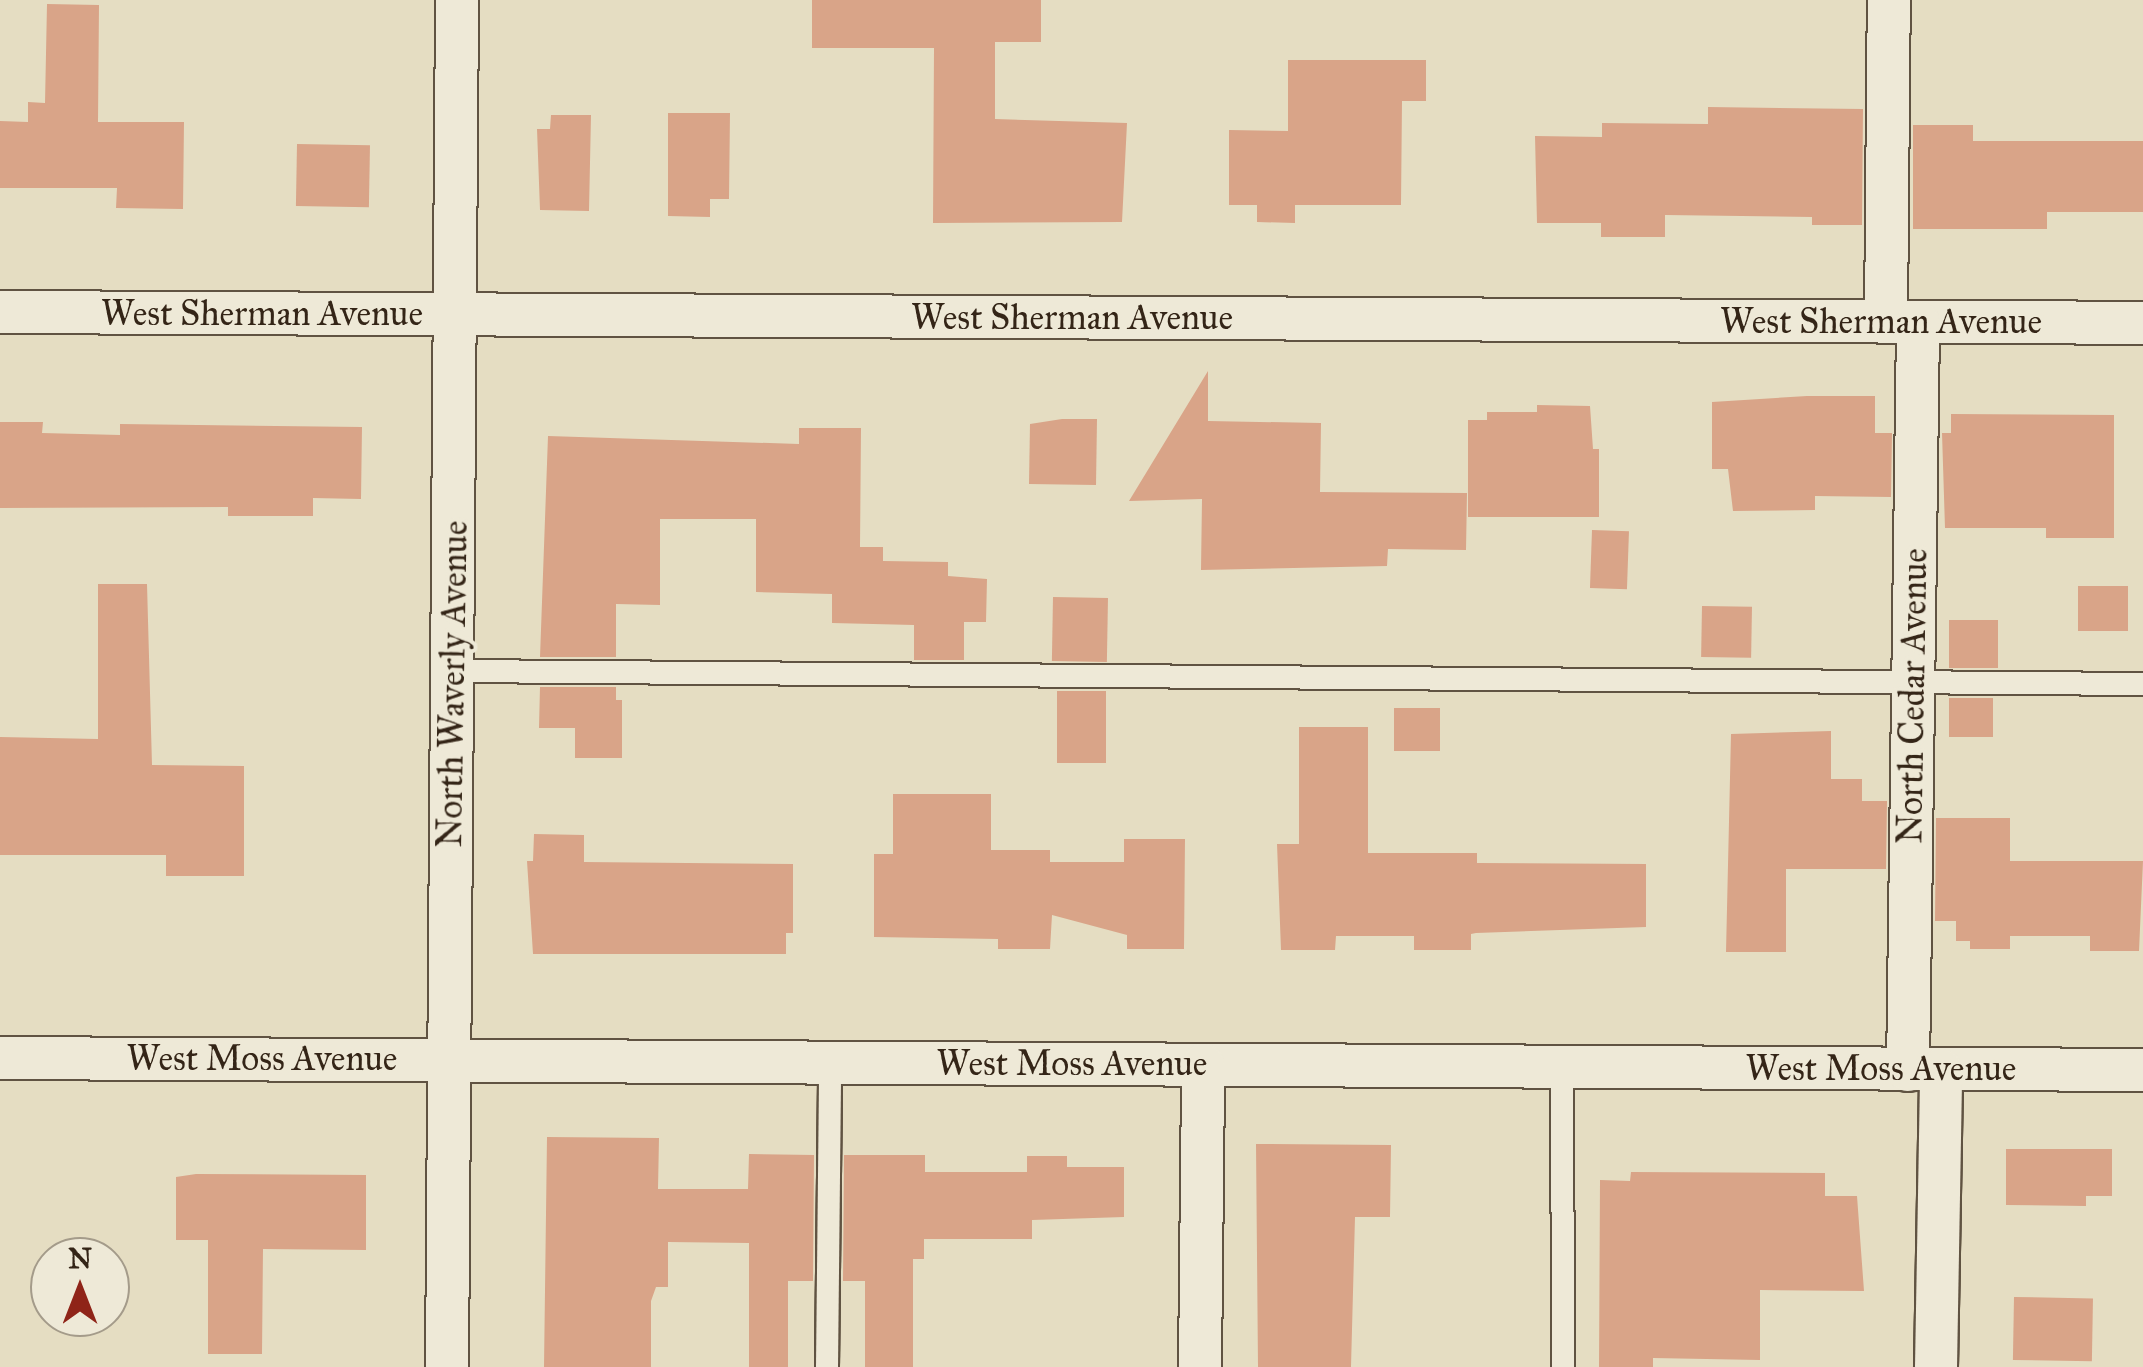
<!DOCTYPE html>
<html>
<head>
<meta charset="utf-8">
<style>
  body { margin:0 }
  #map { position:relative; width:2143px; height:1367px; overflow:hidden; background:#e5ddc2; font-family:"IM FELL Great Primer",serif }
  div>[style] { position:absolute }
  [style*='--x'] { left:calc(var(--x)*1px); top:calc(var(--y)*1px); width:calc(var(--w)*1px); rotate:calc(var(--a)*1deg) }
  .building>* { inset:0; background:#d9a488; transform-origin:0 0 }
  .roads { filter:drop-shadow(2px 0 #605342) drop-shadow(-2px 0 #605342) drop-shadow(0 2px #605342) drop-shadow(0 -2px #605342) }
  .service>* { height:22px; margin:-11px; padding:0 11px; transform-origin:11px; border-radius:11px; background:#eee9d7 }
  .minor>* { height:42px; margin:-21px; padding:0 21px; transform-origin:21px; border-radius:21px; background:#eee9d7 }
  span { translate:-50% -50%; white-space:nowrap; text-align:center; line-height:1.15; -webkit-text-stroke:8px #eee9d7; paint-order:stroke }
  .street-label { font-size:35px; color:#342517 }
  .north { position:absolute; left:30px; top:1237px; width:100px; height:100px; box-sizing:border-box; background:#eee9d7; border:2px solid #a49b8a; border-radius:50%; rotate:0deg; font-size:28px; font-weight:700; line-height:40px; text-align:center; color:#342517 }
  .north::after { content:''; display:block; margin:auto; width:35px; height:45px; background:#8f2418; clip-path:polygon(50% 0,100% 100%,50% 72%,0 100%) }
</style>
</head>
<body>
<div id="map">
  <div class="building">
    <div style="clip-path:polygon(812px 0,1041px 0,1041px 42px,995px 42px,995px 119px,1127px 123px,1122px 222px,933px 223px,934px 48px,812px 48px)"></div>
    <div style="clip-path:polygon(47px 4px,99px 5px,98px 122px,184px 122px,183px 209px,116px 208px,117px 188px,0 188px,0 121px,28px 122px,28px 102px,45px 103px)"></div>
    <div style="clip-path:polygon(1288px 60px,1426px 60px,1426px 101px,1402px 101px,1401px 205px,1295px 205px,1295px 223px,1257px 222px,1257px 205px,1229px 205px,1229px 130px,1288px 131px)"></div>
    <div style="clip-path:polygon(1708px 107px,1863px 109px,1862px 225px,1812px 225px,1812px 217px,1665px 215px,1665px 237px,1601px 237px,1601px 223px,1537px 223px,1535px 136px,1602px 137px,1602px 123px,1708px 124px)"></div>
    <div style="clip-path:polygon(668px 113px,730px 113px,729px 199px,710px 199px,710px 217px,668px 216px)"></div>
    <div style="clip-path:polygon(551px 115px,591px 115px,589px 211px,540px 210px,537px 129px,550px 129px)"></div>
    <div style="clip-path:polygon(1913px 125px,1973px 125px,1973px 141px,2143px 141px,2143px 212px,2047px 212px,2047px 229px,1913px 229px)"></div>
    <div style="left:297px;top:144px;width:73px;height:62px;rotate:1deg"></div>
    <div style="clip-path:polygon(1208px 371px,1208px 421px,1321px 423px,1320px 492px,1467px 493px,1466px 550px,1388px 549px,1387px 566px,1201px 570px,1202px 499px,1129px 501px)"></div>
    <div style="clip-path:polygon(1807px 396px,1875px 396px,1875px 433px,1892px 433px,1891px 497px,1815px 496px,1815px 510px,1733px 511px,1728px 469px,1712px 469px,1712px 402px)"></div>
    <div style="clip-path:polygon(1537px 405px,1590px 406px,1593px 449px,1599px 449px,1599px 517px,1468px 517px,1468px 420px,1487px 420px,1487px 412px,1537px 412px)"></div>
    <div style="clip-path:polygon(1951px 414px,2114px 415px,2114px 538px,2046px 538px,2046px 528px,1945px 528px,1942px 433px,1951px 433px)"></div>
    <div style="clip-path:polygon(1062px 419px,1097px 419px,1096px 485px,1029px 484px,1030px 424px)"></div>
    <div style="clip-path:polygon(0 422px,43px 422px,42px 433px,120px 435px,120px 424px,362px 427px,361px 499px,313px 498px,313px 516px,228px 516px,228px 507px,0 508px)"></div>
    <div style="clip-path:polygon(799px 428px,861px 428px,860px 547px,883px 547px,883px 561px,948px 562px,948px 576px,987px 579px,986px 622px,964px 622px,964px 660px,914px 660px,914px 625px,832px 623px,832px 594px,756px 592px,756px 519px,660px 519px,660px 605px,616px 604px,616px 657px,540px 657px,548px 436px,799px 444px)"></div>
    <div style="left:1592px;top:530px;width:37px;height:58px;rotate:2deg"></div>
    <div style="clip-path:polygon(98px 584px,147px 584px,152px 765px,244px 766px,244px 876px,166px 876px,166px 855px,0 855px,0 737px,98px 739px)"></div>
    <div style="left:2078px;top:586px;width:50px;height:45px"></div>
    <div style="left:1053px;top:597px;width:55px;height:64px;rotate:1deg"></div>
    <div style="left:1702px;top:606px;width:50px;height:51px;rotate:1deg"></div>
    <div style="left:1949px;top:620px;width:49px;height:48px"></div>
    <div style="clip-path:polygon(540px 687px,616px 687px,616px 700px,622px 700px,622px 758px,575px 758px,575px 728px,539px 728px)"></div>
    <div style="left:1057px;top:691px;width:49px;height:72px"></div>
    <div style="left:1949px;top:698px;width:44px;height:39px"></div>
    <div style="left:1394px;top:708px;width:46px;height:43px"></div>
    <div style="clip-path:polygon(1299px 727px,1368px 727px,1368px 853px,1477px 853px,1477px 863px,1646px 864px,1646px 927px,1476px 933px,1471px 934px,1471px 950px,1414px 950px,1414px 936px,1336px 936px,1335px 950px,1281px 950px,1277px 844px,1299px 844px)"></div>
    <div style="clip-path:polygon(1831px 731px,1831px 779px,1862px 779px,1862px 801px,1887px 801px,1886px 869px,1786px 869px,1786px 952px,1726px 952px,1731px 734px)"></div>
    <div style="clip-path:polygon(893px 794px,991px 794px,991px 850px,1050px 850px,1050px 862px,1124px 862px,1124px 839px,1185px 839px,1184px 949px,1127px 949px,1127px 935px,1052px 915px,1050px 949px,998px 949px,998px 939px,874px 937px,874px 854px,893px 854px)"></div>
    <div style="clip-path:polygon(1936px 818px,2010px 818px,2010px 861px,2143px 861px,2139px 951px,2090px 951px,2090px 936px,2010px 936px,2010px 949px,1970px 949px,1970px 941px,1956px 941px,1956px 921px,1935px 921px)"></div>
    <div style="clip-path:polygon(534px 834px,584px 835px,584px 862px,793px 864px,793px 933px,786px 933px,786px 954px,533px 954px,527px 861px,533px 861px)"></div>
    <div style="clip-path:polygon(547px 1137px,659px 1138px,658px 1189px,748px 1189px,749px 1154px,814px 1155px,813px 1281px,788px 1281px,788px 1367px,749px 1367px,749px 1243px,668px 1242px,668px 1287px,656px 1287px,651px 1301px,651px 1367px,544px 1367px)"></div>
    <div style="clip-path:polygon(1256px 1144px,1391px 1145px,1390px 1217px,1355px 1217px,1351px 1367px,1258px 1367px)"></div>
    <div style="clip-path:polygon(2006px 1149px,2112px 1149px,2112px 1196px,2086px 1196px,2086px 1206px,2006px 1205px)"></div>
    <div style="clip-path:polygon(844px 1155px,925px 1155px,925px 1172px,1027px 1172px,1027px 1156px,1067px 1156px,1067px 1167px,1124px 1167px,1124px 1217px,1032px 1220px,1032px 1239px,924px 1239px,924px 1259px,913px 1259px,913px 1367px,865px 1367px,865px 1281px,843px 1281px)"></div>
    <div style="clip-path:polygon(1631px 1172px,1825px 1173px,1825px 1196px,1857px 1196px,1864px 1291px,1760px 1290px,1760px 1360px,1653px 1358px,1653px 1367px,1599px 1367px,1600px 1180px,1630px 1181px)"></div>
    <div style="clip-path:polygon(196px 1174px,366px 1175px,366px 1250px,263px 1249px,262px 1354px,208px 1354px,208px 1240px,176px 1240px,176px 1177px)"></div>
    <div style="left:2014px;top:1297px;width:79px;height:63px;rotate:1deg"></div>
  </div>
  <div class="roads">
    <div class="service">
      <div style="--x:453;--y:671;--w:1690;--a:0.44"></div>
      <div style="--x:1562;--y:1067;--w:300;--a:89.8"></div>
      <div style="--x:827;--y:1367;--w:304;--a:-89.4"></div>
    </div>
    <div class="minor">
      <div style="--x:0;--y:312;--w:2143;--a:0.29"></div>
      <div style="--x:1886;--y:321;--w:321;--a:-89.5"></div>
      <div style="--x:0;--y:1058;--w:2143;--a:0.32"></div>
      <div style="--x:1908;--y:1070;--w:748;--a:-89.23"></div>
      <div style="--x:447;--y:1367;--w:1367;--a:-89.58"></div>
      <div style="--x:1200;--y:1367;--w:302;--a:-89.4"></div>
      <div style="--x:1936;--y:1367;--w:297;--a:-89"></div>
    </div>
  </div>
  <div class="street-label">
    <span style="left:262px;top:314px">West Sherman Avenue</span>
    <span style="left:1072px;top:318px">West Sherman Avenue</span>
    <span style="left:1881px;top:322px">West Sherman Avenue</span>
    <span style="left:453px;top:684px;rotate:-89deg">North Waverly Avenue</span>
    <span style="left:1913px;top:696px;rotate:-89deg">North Cedar Avenue</span>
    <span style="left:262px;top:1059px">West Moss Avenue</span>
    <span style="left:1072px;top:1064px">West Moss Avenue</span>
    <span style="left:1881px;top:1069px">West Moss Avenue</span>
  </div>
  <div class="north">N</div>
</div>
</body>
</html>
